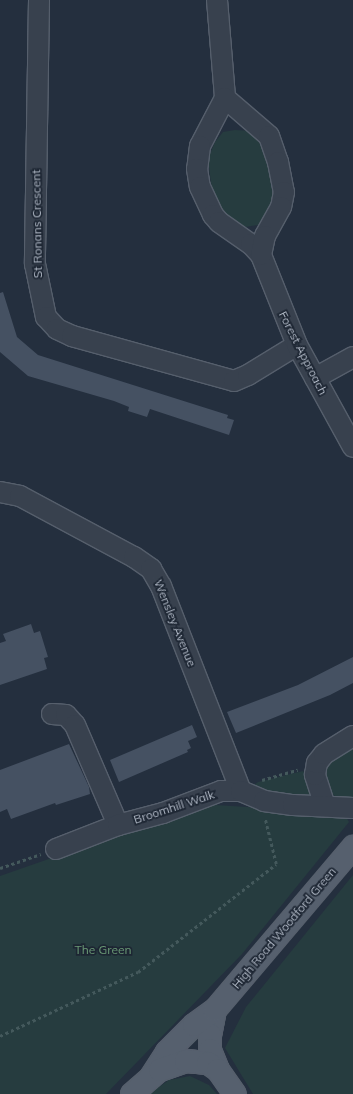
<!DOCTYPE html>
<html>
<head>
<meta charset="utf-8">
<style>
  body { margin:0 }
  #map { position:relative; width:353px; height:1094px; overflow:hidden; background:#242f3e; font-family:Mulish,sans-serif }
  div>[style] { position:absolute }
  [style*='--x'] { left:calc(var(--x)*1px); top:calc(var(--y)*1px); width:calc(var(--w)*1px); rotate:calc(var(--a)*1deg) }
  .green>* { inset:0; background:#263c3f }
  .building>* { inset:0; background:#455162 }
  .path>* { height:2.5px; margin-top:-1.25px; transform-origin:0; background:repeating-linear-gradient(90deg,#44595c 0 3px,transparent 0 6px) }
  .roads { filter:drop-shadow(1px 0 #565f6c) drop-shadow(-1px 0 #565f6c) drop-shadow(0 1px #565f6c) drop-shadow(0 -1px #565f6c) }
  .minor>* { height:20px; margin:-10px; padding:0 10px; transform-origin:10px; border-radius:10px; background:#38414e }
  .major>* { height:22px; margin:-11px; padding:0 11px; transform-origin:11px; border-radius:11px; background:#56606e }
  span { translate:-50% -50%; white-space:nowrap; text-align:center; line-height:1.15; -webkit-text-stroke:3.5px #1d2633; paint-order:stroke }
  .street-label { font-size:12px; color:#b4bcc9 }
  .park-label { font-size:12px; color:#6b9a76 }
</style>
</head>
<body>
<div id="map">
  <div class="green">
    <div style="clip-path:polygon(235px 130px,252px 131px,265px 142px,277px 197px,269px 212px,258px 225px,245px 227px,219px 209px,212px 191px,208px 159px,215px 142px,223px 132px)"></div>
    <div style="clip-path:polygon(353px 746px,353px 800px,340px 800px,327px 790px,323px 780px,328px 758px)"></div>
    <div style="clip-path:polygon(303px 771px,312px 783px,312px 801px,255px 791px,254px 785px,258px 782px)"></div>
    <div style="clip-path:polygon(215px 805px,309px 811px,346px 817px,349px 822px,242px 954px,106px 1094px,0 1094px,0 876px,192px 809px)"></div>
    <div style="clip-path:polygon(353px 875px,353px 1094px,253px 1094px,225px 1048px,246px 1007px)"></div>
    <div style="clip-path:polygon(190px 1076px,209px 1085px,217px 1094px,149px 1094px,169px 1080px)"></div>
  </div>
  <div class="building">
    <div style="clip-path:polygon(3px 292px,17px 337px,38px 355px,228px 415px,227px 418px,234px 420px,229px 435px,150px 409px,147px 417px,128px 411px,129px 407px,114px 401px,28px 376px,0 352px,0 293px)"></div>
    <div style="clip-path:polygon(31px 624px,34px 633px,40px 631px,48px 657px,44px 658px,47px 669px,0 685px,0 643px,6px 641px,3px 634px)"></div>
    <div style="clip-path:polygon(353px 657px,353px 683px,330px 695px,236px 733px,227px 712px,298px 685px)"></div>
    <div style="clip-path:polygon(192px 725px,197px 737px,188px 741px,191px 748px,187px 750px,188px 752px,119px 782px,110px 760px)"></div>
    <div style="clip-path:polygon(69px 744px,89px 787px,90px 794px,56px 805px,55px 803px,11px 819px,7px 809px,0 812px,0 770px)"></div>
  </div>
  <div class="path">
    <div style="--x:262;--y:780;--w:37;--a:-16"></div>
    <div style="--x:0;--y:868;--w:43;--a:-18.9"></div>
    <div style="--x:0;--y:1036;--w:152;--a:-24.9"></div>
    <div style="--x:138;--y:972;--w:175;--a:-38"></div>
    <div style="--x:276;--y:864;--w:46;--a:-103.7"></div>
  </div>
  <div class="roads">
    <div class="minor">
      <div style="--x:39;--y:0;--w:264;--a:90.9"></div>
      <div style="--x:35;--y:264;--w:54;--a:78.3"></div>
      <div style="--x:46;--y:317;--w:16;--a:47"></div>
      <div style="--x:57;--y:329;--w:17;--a:25"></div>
      <div style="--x:72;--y:336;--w:168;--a:15.5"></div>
      <div style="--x:234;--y:381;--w:15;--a:-23"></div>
      <div style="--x:248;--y:375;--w:57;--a:-31.5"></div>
      <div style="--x:217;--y:0;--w:98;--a:85.3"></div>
      <div style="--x:225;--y:98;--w:54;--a:117.5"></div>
      <div style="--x:200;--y:146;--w:23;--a:97"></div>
      <div style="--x:197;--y:169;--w:18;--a:81"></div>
      <div style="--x:200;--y:187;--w:31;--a:65"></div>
      <div style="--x:213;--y:215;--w:9;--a:49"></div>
      <div style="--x:219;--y:222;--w:39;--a:35"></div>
      <div style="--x:251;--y:244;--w:15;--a:48"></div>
      <div style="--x:261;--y:255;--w:97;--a:68.2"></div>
      <div style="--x:297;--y:345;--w:116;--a:61.2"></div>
      <div style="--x:225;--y:98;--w:58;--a:40.8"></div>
      <div style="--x:269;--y:136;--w:28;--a:71"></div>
      <div style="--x:278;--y:162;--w:31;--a:79"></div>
      <div style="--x:284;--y:192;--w:15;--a:101"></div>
      <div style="--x:281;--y:207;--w:33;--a:119"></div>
      <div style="--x:265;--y:236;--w:19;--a:102"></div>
      <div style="--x:315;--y:378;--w:43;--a:-28.9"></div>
      <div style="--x:0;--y:492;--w:20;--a:11"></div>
      <div style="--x:20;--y:496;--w:129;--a:28.2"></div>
      <div style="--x:134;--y:557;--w:21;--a:35"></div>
      <div style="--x:151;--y:569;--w:20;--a:60"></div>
      <div style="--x:161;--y:586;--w:220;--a:68.7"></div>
      <div style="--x:52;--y:714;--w:14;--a:4"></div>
      <div style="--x:66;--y:715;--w:13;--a:48"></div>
      <div style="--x:75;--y:725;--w:109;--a:66.7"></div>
      <div style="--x:325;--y:806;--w:33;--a:-108"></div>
      <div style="--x:315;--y:775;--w:12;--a:-81"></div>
      <div style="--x:317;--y:763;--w:11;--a:-52"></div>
      <div style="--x:324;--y:754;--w:34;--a:-32"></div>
      <div style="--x:56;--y:849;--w:66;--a:-21.2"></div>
      <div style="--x:118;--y:825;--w:47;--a:-14.9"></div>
      <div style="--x:163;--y:813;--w:62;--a:-20.8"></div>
      <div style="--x:221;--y:791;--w:20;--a:0"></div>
      <div style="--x:241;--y:791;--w:25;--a:23"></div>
      <div style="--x:264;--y:801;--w:29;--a:8"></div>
      <div style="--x:293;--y:805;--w:60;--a:2.9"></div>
    </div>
    <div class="major">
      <div style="--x:215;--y:1010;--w:25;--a:101"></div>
      <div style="--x:210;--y:1035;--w:15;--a:90"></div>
      <div style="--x:210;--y:1050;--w:22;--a:68"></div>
      <div style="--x:151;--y:1077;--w:30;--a:-57"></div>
      <div style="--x:167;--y:1052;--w:38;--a:-45"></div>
      <div style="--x:194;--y:1025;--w:26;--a:-36"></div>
      <div style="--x:215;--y:1010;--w:214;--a:-49.7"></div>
      <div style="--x:132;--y:1094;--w:37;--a:-41"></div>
      <div style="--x:160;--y:1070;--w:28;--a:-19"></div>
      <div style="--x:186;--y:1061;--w:22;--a:5"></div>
      <div style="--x:208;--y:1063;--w:12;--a:35"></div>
      <div style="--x:218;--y:1070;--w:29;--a:55"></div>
    </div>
  </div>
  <div class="street-label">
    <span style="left:37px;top:224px;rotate:-91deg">St Ronans Crescent</span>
    <span style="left:303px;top:353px;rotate:63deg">Forest Approach</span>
    <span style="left:175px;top:623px;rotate:68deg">Wensley Avenue</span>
    <span style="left:174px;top:807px;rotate:-18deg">Broomhill Walk</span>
    <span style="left:284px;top:928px;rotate:-50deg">High Road Woodford Green</span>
  </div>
  <div class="park-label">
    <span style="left:103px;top:950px">The Green</span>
  </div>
</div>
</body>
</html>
